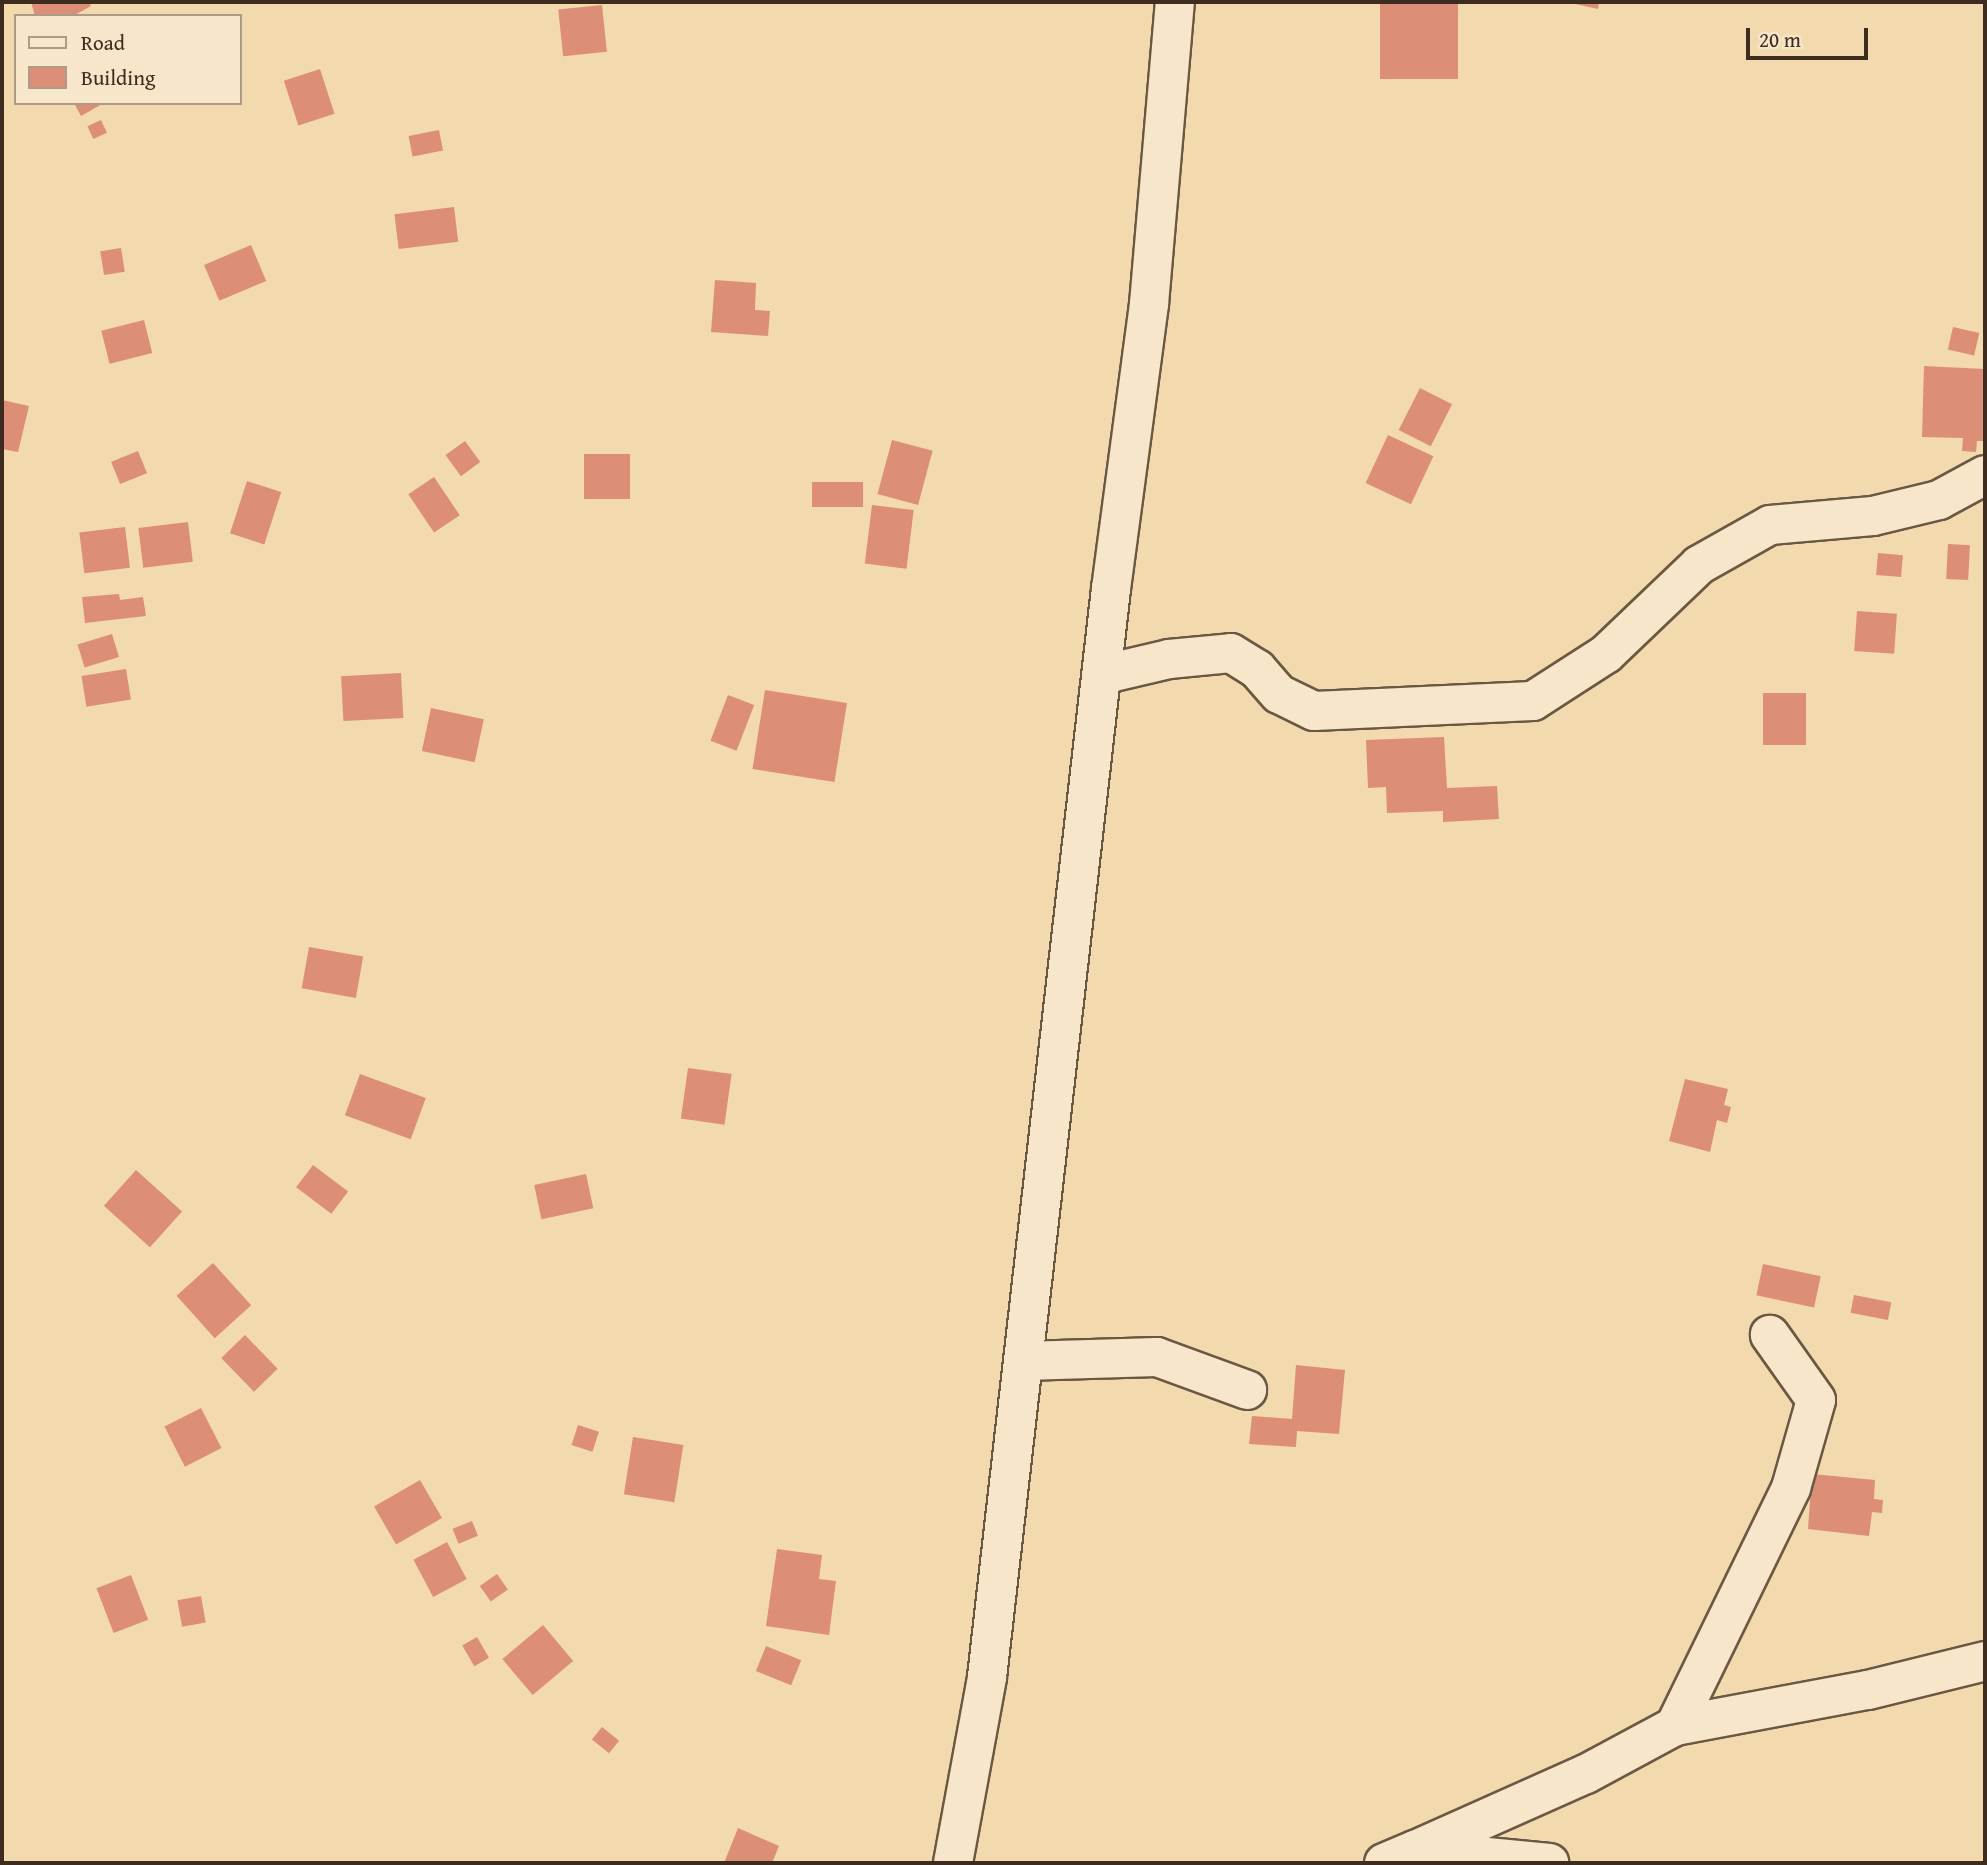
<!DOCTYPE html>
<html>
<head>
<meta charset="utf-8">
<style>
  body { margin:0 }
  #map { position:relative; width:1987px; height:1865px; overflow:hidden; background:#f2d9ae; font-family:"Gentium Book Plus",serif }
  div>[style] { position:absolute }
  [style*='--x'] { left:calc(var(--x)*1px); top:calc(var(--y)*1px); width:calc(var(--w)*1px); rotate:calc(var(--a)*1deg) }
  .building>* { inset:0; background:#dd8e77; transform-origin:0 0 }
  .roads { filter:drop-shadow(2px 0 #6b5842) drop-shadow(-2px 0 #6b5842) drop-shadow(0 2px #6b5842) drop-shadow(0 -2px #6b5842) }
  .minor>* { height:38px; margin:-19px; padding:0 19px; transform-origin:19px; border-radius:19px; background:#f7e6ca }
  span { translate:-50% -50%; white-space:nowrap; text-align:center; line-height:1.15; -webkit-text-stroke:5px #f7e6ca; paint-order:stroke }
  .frame { position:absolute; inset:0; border:4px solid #3e2d1e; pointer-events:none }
  .legend { position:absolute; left:14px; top:14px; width:228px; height:91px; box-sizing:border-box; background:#f7e6ca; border:2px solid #ad9c85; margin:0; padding:9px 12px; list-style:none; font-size:21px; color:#3e2d1e }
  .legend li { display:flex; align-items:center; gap:14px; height:35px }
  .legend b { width:35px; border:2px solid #ad9c85 }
  .scale { position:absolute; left:1746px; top:28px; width:122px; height:32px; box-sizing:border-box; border:4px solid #3e2d1e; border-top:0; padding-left:9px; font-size:21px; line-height:24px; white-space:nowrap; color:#3e2d1e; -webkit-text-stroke:5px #f7e6ca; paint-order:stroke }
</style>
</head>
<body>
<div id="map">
  <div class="building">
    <div style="clip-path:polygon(31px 2px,89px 2px,91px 6px,73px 16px,35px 16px)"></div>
    <div style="left:1380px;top:2px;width:78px;height:77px"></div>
    <div style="clip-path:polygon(1566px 2px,1599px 2px,1598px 9px)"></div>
    <div style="left:602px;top:5px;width:47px;height:44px;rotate:84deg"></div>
    <div style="left:320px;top:69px;width:47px;height:38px;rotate:72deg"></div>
    <div style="clip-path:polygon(74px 103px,104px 103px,81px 116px)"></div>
    <div style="left:101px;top:120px;width:14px;height:15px;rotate:65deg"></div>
    <div style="left:439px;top:130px;width:21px;height:31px;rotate:79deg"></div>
    <div style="left:454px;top:207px;width:35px;height:60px;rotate:83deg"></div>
    <div style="left:251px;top:245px;width:39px;height:51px;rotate:67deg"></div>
    <div style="left:121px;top:248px;width:24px;height:21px;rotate:81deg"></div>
    <div style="clip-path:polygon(715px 280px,756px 283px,755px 310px,770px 311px,768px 336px,711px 332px)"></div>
    <div style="left:144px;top:320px;width:34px;height:44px;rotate:76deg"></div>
    <div style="left:1953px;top:327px;width:27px;height:23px;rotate:13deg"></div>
    <div style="clip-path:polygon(1924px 366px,1985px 369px,1985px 441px,1977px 441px,1976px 452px,1962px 451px,1963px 438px,1922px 437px)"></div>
    <div style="left:1420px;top:388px;width:36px;height:47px;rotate:27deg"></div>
    <div style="clip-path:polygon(2px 400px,29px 406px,18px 452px,2px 449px)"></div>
    <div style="left:1388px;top:435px;width:50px;height:53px;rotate:25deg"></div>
    <div style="left:892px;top:440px;width:42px;height:56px;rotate:15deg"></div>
    <div style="left:465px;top:441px;width:26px;height:24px;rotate:54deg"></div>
    <div style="left:138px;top:451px;width:24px;height:29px;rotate:68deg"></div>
    <div style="left:584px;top:454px;width:46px;height:45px"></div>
    <div style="left:434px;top:477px;width:46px;height:31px;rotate:56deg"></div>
    <div style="left:247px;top:481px;width:36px;height:55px;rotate:18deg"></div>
    <div style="left:812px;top:482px;width:51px;height:25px"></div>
    <div style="left:872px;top:505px;width:42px;height:59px;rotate:7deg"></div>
    <div style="left:188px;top:522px;width:40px;height:50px;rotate:83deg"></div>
    <div style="left:125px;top:527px;width:41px;height:46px;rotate:83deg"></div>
    <div style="left:1948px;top:544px;width:22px;height:35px;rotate:3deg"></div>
    <div style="left:1878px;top:553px;width:25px;height:22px;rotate:5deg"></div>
    <div style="clip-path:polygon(119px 594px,120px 600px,143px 597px,146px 616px,85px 623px,82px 597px)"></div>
    <div style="left:1857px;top:611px;width:40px;height:40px;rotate:4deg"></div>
    <div style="left:112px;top:634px;width:24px;height:36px;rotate:73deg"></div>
    <div style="left:126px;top:669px;width:31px;height:45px;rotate:81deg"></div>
    <div style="left:401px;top:673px;width:45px;height:60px;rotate:87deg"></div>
    <div style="left:765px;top:690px;width:83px;height:80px;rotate:9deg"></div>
    <div style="left:1763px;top:693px;width:43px;height:52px"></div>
    <div style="left:728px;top:695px;width:28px;height:49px;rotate:21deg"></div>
    <div style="left:431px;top:708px;width:54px;height:44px;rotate:12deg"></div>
    <div style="clip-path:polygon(1444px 737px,1447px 788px,1497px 786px,1499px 819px,1443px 822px,1443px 811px,1387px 813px,1386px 787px,1368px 788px,1366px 740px)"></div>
    <div style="left:309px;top:947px;width:55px;height:42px;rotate:10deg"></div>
    <div style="left:688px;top:1068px;width:44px;height:51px;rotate:8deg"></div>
    <div style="left:360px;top:1074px;width:70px;height:44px;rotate:20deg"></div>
    <div style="clip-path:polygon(1685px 1079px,1728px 1089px,1724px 1105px,1731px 1107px,1727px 1123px,1717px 1120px,1710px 1152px,1669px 1141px)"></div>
    <div style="left:313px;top:1165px;width:44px;height:28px;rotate:37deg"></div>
    <div style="left:136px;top:1170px;width:62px;height:48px;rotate:42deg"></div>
    <div style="left:586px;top:1174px;width:35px;height:53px;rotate:78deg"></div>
    <div style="left:213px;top:1263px;width:57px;height:49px;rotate:48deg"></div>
    <div style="left:1763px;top:1264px;width:59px;height:32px;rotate:12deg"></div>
    <div style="left:1854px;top:1295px;width:38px;height:18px;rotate:11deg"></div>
    <div style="left:245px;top:1335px;width:47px;height:33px;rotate:46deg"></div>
    <div style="clip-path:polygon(1296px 1365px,1345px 1370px,1339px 1434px,1297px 1431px,1296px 1447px,1249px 1444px,1252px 1416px,1292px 1419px)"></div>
    <div style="left:201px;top:1408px;width:45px;height:41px;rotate:63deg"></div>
    <div style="left:578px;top:1425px;width:22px;height:21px;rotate:18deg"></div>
    <div style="left:633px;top:1437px;width:51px;height:58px;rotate:9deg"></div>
    <div style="clip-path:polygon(1812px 1474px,1875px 1480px,1874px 1499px,1883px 1500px,1882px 1513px,1872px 1512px,1869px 1536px,1808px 1529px)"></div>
    <div style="left:420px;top:1480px;width:44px;height:53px;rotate:60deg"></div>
    <div style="left:472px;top:1521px;width:16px;height:21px;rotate:68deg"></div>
    <div style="left:447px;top:1542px;width:42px;height:38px;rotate:62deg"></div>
    <div style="clip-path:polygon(777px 1549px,822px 1555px,819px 1579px,836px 1581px,829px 1635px,766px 1626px)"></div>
    <div style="left:497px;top:1574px;width:19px;height:21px;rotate:55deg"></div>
    <div style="left:131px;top:1575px;width:48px;height:37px;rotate:69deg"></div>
    <div style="left:201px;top:1596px;width:27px;height:24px;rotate:80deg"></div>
    <div style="left:543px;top:1625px;width:47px;height:53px;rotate:50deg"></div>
    <div style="left:477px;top:1637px;width:24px;height:17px;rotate:60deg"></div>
    <div style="left:766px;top:1646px;width:38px;height:27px;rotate:22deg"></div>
    <div style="left:602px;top:1727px;width:22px;height:16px;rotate:39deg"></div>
    <div style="clip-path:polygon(738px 1828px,779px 1846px,772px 1863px,724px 1863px)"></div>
  </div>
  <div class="roads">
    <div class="minor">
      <div style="--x:1101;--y:675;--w:70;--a:-13.2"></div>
      <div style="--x:1169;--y:659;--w:62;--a:-5.5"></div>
      <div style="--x:1231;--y:653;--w:31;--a:32"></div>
      <div style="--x:1257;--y:669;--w:33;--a:49"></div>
      <div style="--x:1279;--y:694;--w:39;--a:26"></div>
      <div style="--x:1314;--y:711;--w:219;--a:-2.6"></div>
      <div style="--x:1533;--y:701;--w:87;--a:-32.8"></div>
      <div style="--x:1606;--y:654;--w:129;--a:-43.7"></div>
      <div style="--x:1699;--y:565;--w:81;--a:-29.4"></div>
      <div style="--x:1770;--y:525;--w:103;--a:-5"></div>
      <div style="--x:1873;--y:516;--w:68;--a:-13.6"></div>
      <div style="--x:1939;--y:500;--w:52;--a:-28.5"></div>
      <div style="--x:1023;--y:1361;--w:134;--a:-1.7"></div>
      <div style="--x:1157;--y:1357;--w:96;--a:20.1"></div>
      <div style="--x:1675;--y:1726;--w:265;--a:-64"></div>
      <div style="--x:1791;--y:1488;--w:91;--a:-74.1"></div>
      <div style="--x:1816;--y:1400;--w:80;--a:-125.3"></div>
      <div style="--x:1415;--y:1850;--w:187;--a:-24"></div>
      <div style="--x:1586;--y:1774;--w:101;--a:-28.3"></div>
      <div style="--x:1675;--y:1726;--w:196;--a:-10.6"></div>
      <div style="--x:1868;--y:1690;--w:121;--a:-13.9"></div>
      <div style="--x:953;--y:1863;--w:189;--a:-79.6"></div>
      <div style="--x:987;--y:1677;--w:1095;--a:-83.5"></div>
      <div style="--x:1111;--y:589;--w:288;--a:-82.4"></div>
      <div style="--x:1149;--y:304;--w:303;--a:-85.1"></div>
      <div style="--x:1384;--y:1863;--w:34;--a:-23"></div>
      <div style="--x:1415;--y:1850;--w:135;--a:5.5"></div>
    </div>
  </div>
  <div class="frame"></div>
  <ul class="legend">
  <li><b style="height:9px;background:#f7e6ca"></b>Road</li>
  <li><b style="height:19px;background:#dd8e77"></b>Building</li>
  </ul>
  <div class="scale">20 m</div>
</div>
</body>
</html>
